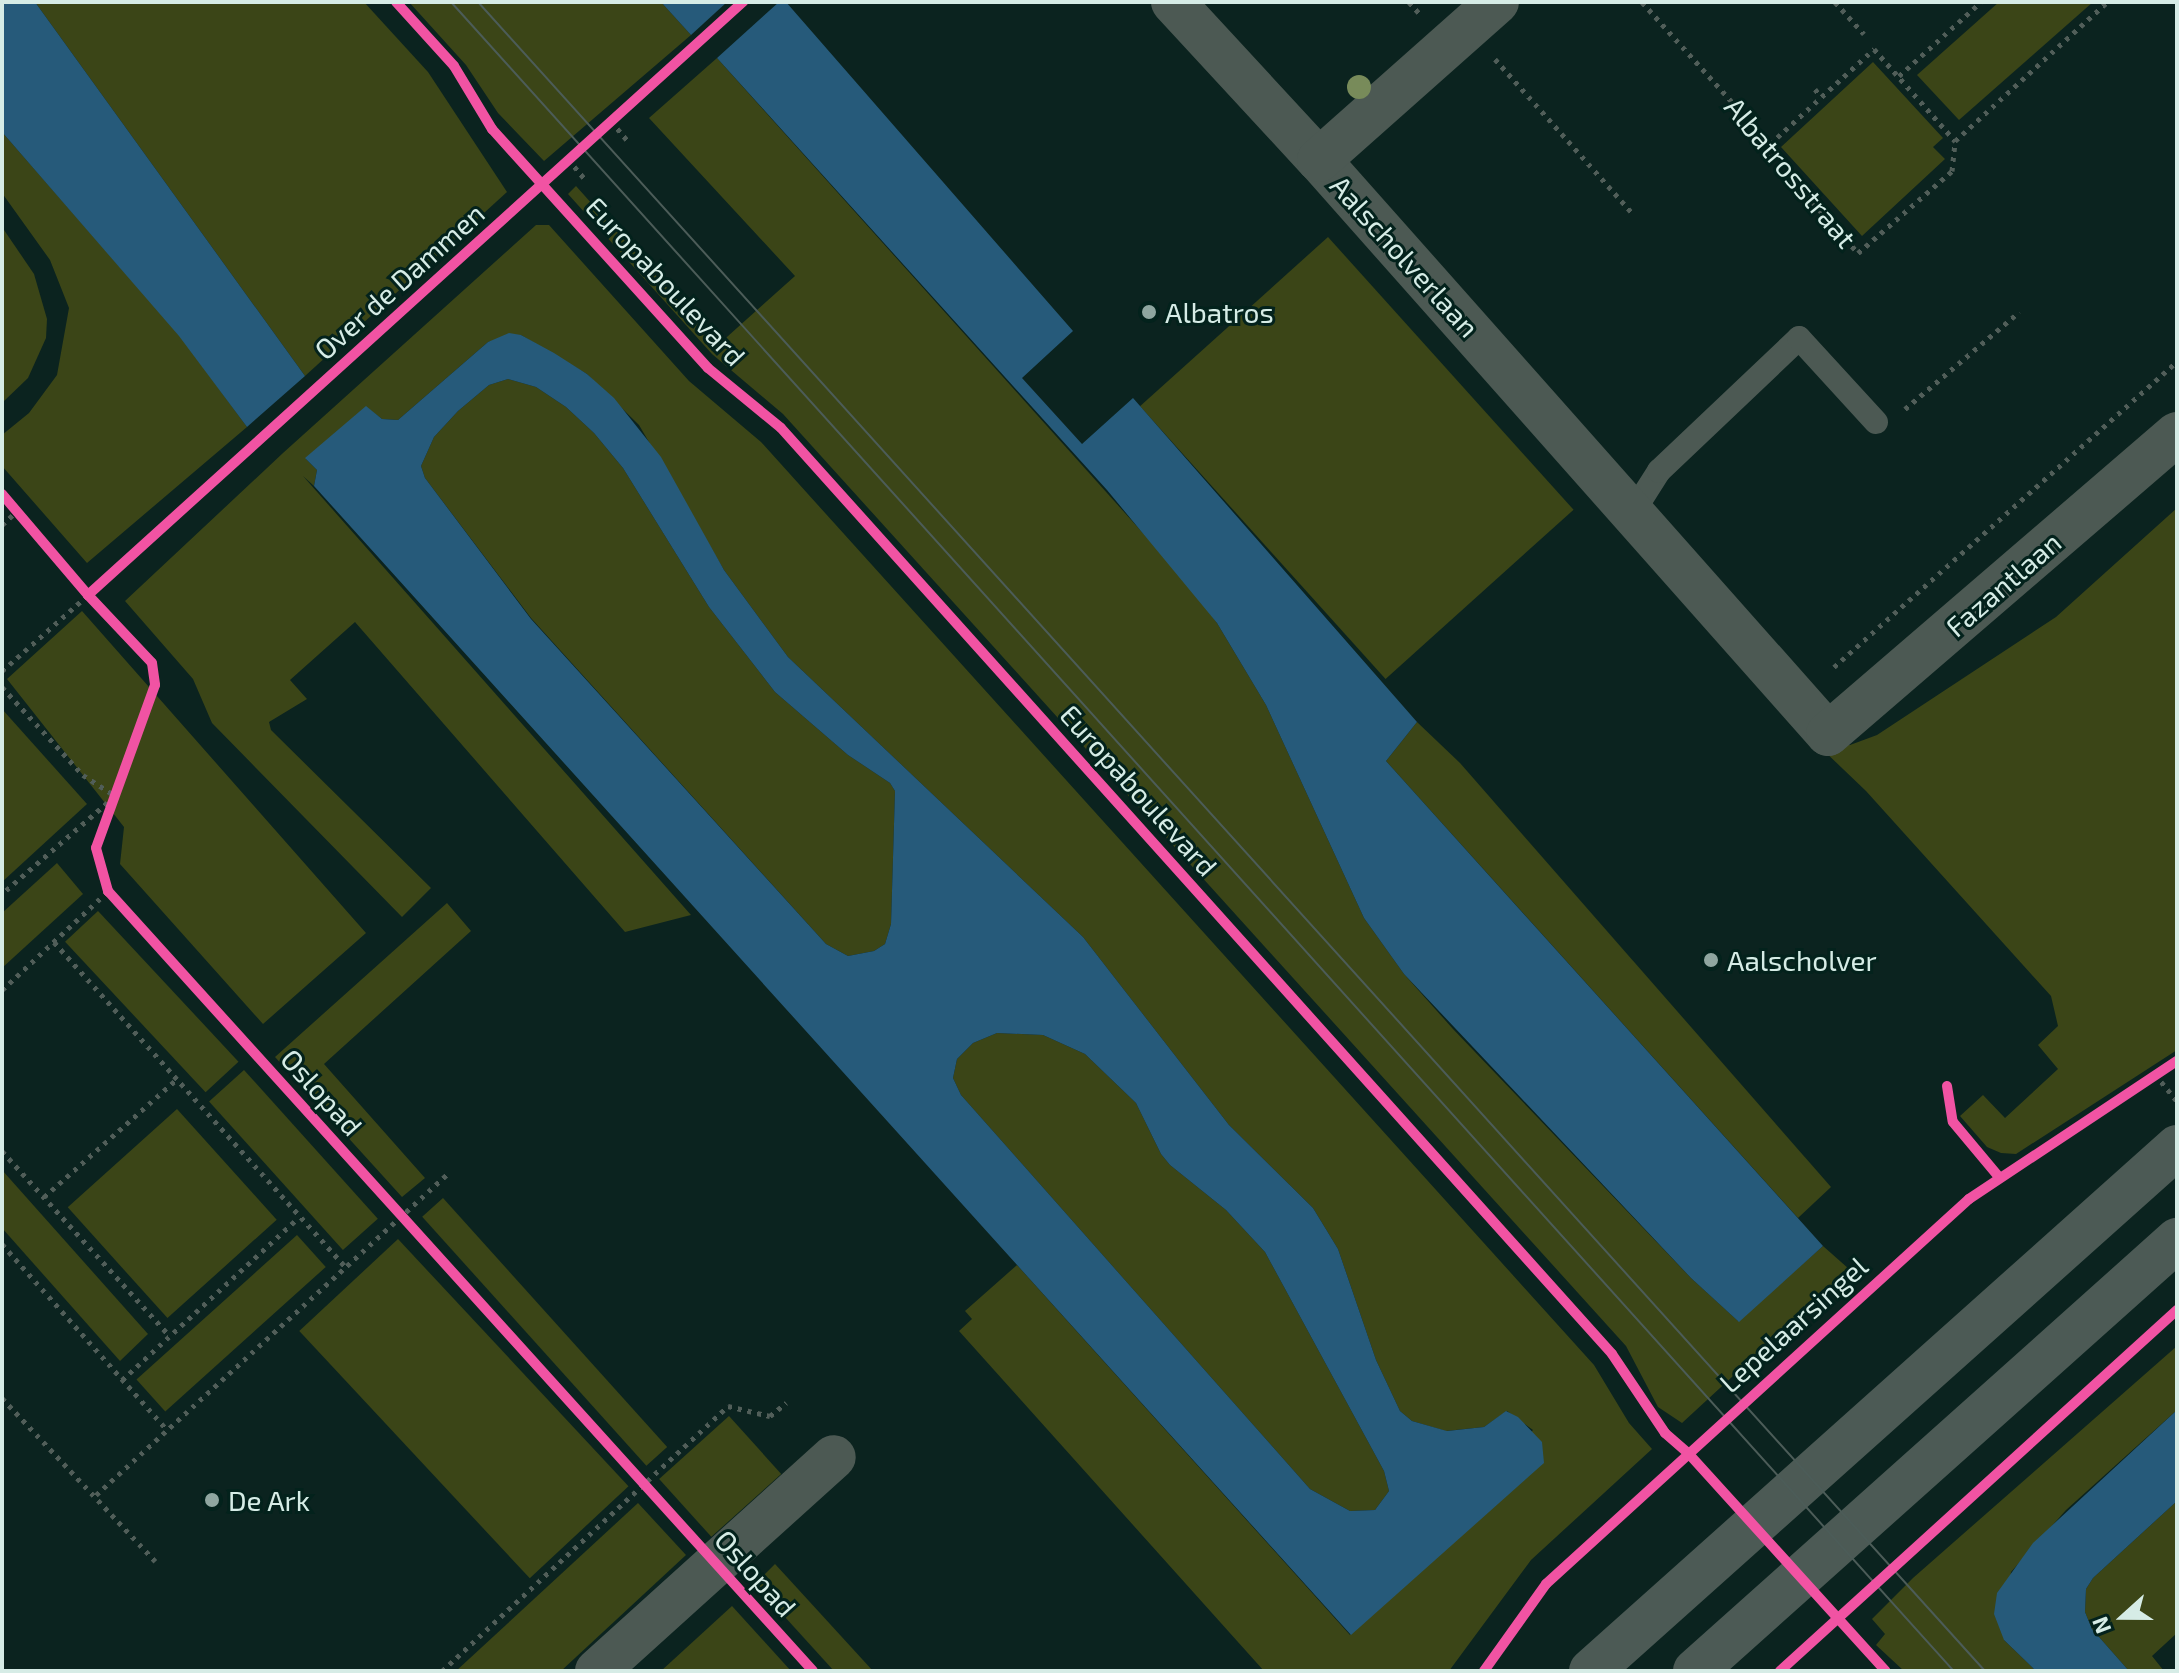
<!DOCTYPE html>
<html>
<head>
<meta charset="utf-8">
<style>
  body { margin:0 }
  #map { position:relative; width:2179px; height:1673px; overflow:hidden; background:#0b231f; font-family:"Exo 2",sans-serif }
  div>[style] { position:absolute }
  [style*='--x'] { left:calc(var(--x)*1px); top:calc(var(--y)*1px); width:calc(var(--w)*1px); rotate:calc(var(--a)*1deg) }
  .green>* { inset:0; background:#3b4517; transform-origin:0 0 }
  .water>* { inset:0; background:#265a7a }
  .path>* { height:5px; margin-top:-2.5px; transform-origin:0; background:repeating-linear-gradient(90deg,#515e59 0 4px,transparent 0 10px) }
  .lane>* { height:24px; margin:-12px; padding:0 12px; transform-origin:12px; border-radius:12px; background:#4c5953 }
  .street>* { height:44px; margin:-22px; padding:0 22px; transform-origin:22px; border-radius:22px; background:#4c5953 }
  .secondary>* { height:44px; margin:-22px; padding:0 22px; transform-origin:22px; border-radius:22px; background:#4c5a55 }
  .tram>* { height:2px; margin:-1px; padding:0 1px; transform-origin:1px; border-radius:1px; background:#4c5c58 }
  .cycleway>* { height:10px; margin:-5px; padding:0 5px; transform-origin:5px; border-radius:5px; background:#f153a3 }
  .trees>* { width:24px; height:24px; margin:-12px; border-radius:50%; background:#788b5a }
  .dots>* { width:22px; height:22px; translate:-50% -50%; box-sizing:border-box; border:4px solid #03221c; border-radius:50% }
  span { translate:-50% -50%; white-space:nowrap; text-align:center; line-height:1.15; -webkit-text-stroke:6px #03221c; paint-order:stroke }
  .street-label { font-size:28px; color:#d6ece6 }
  .poi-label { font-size:28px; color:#d6ece6 }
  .left { translate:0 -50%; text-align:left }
  .frame { position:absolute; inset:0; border:4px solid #d6ece6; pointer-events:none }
  .north { position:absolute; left:2083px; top:1577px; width:80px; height:80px; -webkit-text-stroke:6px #03221c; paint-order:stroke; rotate:249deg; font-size:22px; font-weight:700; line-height:32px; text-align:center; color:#d6ece6 }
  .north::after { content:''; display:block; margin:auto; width:28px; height:36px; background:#d6ece6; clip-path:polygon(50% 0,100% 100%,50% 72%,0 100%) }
</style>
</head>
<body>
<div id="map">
  <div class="green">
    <div style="clip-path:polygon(35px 2px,364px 2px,428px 72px,507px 192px,305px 376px)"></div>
    <div style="clip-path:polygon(409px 2px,661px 2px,691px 35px,544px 161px,498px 113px,466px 65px)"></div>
    <div style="clip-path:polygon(1999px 2px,2093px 2px,1959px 120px,1917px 75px)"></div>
    <div style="clip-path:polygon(717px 58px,1185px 580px,1217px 623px,1266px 705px,1364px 918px,1404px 974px,1453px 1029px,1691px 1278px,1738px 1321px,1823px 1246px,1849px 1269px,1682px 1423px,1658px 1407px,1626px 1346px,783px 414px,712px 354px,568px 194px,576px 186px,718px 345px,795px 276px,649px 118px)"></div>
    <div style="clip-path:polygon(1873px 62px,1943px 138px,1933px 147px,1945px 159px,1862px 236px,1781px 147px)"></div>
    <div style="clip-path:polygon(2px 132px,180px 336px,247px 427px,87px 563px,2px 466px,2px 435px,29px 413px,57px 375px,69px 308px,50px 260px,2px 193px)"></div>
    <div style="clip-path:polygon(536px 225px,549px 225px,689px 381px,761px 442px,1594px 1365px,1629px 1423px,1652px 1449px,1531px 1560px,1449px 1671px,1264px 1671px,959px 1331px,972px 1319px,965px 1311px,1017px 1265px,1350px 1635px,1533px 1430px,1507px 1411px,1484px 1427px,1446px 1431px,1412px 1421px,1400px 1411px,1376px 1360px,1338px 1249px,1313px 1208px,1229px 1125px,1083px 937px,788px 657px,724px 570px,639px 425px,587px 374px,521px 335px,488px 342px,398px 420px,382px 419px,366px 407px,306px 459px,317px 470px,314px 486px,303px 476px,691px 915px,625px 932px,355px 622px,290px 680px,307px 699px,269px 722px,271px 730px,431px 888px,402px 917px,212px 723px,193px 679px,125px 601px,283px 453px)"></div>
    <div style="clip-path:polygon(2px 227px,34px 274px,47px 319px,46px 338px,28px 378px,2px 403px)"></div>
    <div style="left:1328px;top:237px;width:367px;height:253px;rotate:48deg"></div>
    <div style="clip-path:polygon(508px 379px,536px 387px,566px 407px,594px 433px,623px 468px,709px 607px,775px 692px,848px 755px,890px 783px,895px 791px,891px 924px,885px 944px,874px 951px,848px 956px,826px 944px,531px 618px,425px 478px,421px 466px,434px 437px,458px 411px,489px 385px)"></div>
    <div style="clip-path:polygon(2177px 508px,2177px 1050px,2016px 1154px,2001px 1153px,1987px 1147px,1960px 1116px,1983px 1095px,2005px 1118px,2058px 1069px,2038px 1045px,2058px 1026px,2051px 996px,1866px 791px,1820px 747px,1850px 745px,1877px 735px,2056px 617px)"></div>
    <div style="clip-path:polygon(82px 611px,366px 933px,263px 1024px,120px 864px,124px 827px,7px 679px)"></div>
    <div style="clip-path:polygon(2px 709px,87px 804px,2px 882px)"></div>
    <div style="clip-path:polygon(1417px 722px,1460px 763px,1831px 1187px,1798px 1218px,1386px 761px)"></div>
    <div style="clip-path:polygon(57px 863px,83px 894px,2px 968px,2px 913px)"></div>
    <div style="clip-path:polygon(447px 903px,471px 931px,324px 1064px,425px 1178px,402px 1197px,275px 1057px)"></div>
    <div style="left:98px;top:911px;width:206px;height:45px;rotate:47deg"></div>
    <div style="clip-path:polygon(997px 1033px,1043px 1035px,1085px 1054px,1136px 1103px,1161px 1154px,1170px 1165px,1226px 1210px,1265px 1252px,1384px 1471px,1389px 1491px,1375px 1510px,1350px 1511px,1310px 1489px,961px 1095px,953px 1078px,957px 1059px,973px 1043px)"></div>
    <div style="left:244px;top:1070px;width:200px;height:47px;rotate:48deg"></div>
    <div style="left:177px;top:1109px;width:149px;height:147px;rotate:48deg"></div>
    <div style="clip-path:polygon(2px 1170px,148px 1334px,120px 1361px,2px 1228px)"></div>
    <div style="left:443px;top:1198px;width:335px;height:28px;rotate:48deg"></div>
    <div style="left:297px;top:1235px;width:43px;height:216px;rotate:48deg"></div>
    <div style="left:398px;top:1239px;width:338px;height:135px;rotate:47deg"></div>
    <div style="clip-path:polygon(2177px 1346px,2177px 1410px,2066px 1510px,2011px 1572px,2004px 1640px,2036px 1671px,1904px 1671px,1876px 1645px,1885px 1634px,1872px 1619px,1913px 1578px)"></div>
    <div style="left:729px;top:1416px;width:78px;height:94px;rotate:48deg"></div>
    <div style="clip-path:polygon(2177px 1501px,2177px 1633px,2152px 1656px,2164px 1671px,2129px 1671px,2092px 1629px,2085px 1612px,2086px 1589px,2093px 1578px)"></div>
    <div style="clip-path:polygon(638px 1503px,686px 1555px,561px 1671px,456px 1671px)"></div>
    <div style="clip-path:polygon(775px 1564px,787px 1577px,873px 1671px,834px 1671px,755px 1584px)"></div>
    <div style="clip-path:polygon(732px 1606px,791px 1671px,661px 1671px)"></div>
  </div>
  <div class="water">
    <div style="clip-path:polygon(2px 2px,35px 2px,305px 376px,247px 427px,179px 336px,2px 132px)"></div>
    <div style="clip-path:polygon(661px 2px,727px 2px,691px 35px)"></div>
    <div style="clip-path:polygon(779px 2px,786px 2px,1073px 331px,1022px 378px,1082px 444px,1133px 398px,1417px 722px,1386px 761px,1823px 1246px,1739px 1322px,1691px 1278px,1404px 974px,1364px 918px,1266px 705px,1217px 623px,1107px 490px,717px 58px)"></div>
    <div style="clip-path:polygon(evenodd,509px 333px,521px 335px,554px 353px,587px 374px,614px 398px,661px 457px,724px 570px,788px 657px,1083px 937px,1229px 1125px,1313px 1208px,1338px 1249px,1376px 1360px,1400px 1411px,1412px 1421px,1447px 1431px,1484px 1427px,1506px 1411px,1518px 1417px,1542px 1442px,1544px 1463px,1351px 1635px,314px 486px,317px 470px,305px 458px,366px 406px,382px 419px,398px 420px,488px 342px,509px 333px,508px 379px,536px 387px,566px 407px,594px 433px,623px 468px,709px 607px,775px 692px,848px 755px,890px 783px,895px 791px,891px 924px,885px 944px,874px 951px,848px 956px,826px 944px,531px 619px,425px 478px,421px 466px,434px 437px,458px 411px,489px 385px,508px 379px,509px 333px,997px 1033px,1043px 1035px,1085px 1054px,1136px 1103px,1161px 1154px,1170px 1165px,1226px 1210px,1265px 1252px,1384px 1471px,1389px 1491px,1375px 1510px,1350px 1511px,1310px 1489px,961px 1095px,953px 1078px,957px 1059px,973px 1043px,997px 1033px)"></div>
    <div style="clip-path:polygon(2177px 1410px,2177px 1501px,2093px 1578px,2086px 1589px,2085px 1612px,2092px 1629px,2129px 1671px,2036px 1671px,2004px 1640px,1994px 1614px,1997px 1593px,2033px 1543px)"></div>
  </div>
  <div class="path">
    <div style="--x:1409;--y:2;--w:15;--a:48"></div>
    <div style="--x:1642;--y:2;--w:191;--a:48"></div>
    <div style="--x:1770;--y:144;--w:13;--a:81"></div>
    <div style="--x:1772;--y:157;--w:129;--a:48.1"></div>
    <div style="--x:1858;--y:253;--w:125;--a:-41.1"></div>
    <div style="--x:1952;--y:171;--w:30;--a:-84"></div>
    <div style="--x:1955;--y:141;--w:206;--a:-42.4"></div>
    <div style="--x:1835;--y:2;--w:43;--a:47.8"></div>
    <div style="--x:1495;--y:59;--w:208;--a:48.3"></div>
    <div style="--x:1899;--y:76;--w:110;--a:-42.1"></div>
    <div style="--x:1815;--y:89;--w:10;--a:53"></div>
    <div style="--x:611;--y:121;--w:25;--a:50"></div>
    <div style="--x:1770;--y:144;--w:141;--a:-42.4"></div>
    <div style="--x:1874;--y:49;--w:123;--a:48.6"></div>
    <div style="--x:568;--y:159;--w:26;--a:50"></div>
    <div style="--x:1905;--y:409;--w:150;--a:-40.4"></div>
    <div style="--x:2;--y:525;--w:21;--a:-43"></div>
    <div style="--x:1834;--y:667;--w:460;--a:-41.7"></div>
    <div style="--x:2;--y:671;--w:115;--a:-41.5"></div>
    <div style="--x:2;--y:687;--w:120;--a:47.4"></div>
    <div style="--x:83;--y:775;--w:38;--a:33"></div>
    <div style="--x:115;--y:796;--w:150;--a:139.1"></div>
    <div style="--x:54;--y:942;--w:438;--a:48.1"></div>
    <div style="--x:2;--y:990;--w:145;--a:-43"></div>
    <div style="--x:2155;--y:1074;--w:35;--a:51"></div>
    <div style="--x:2;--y:1151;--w:248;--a:47.8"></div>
    <div style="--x:44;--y:1197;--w:178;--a:-41.6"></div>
    <div style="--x:2;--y:1244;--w:249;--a:48.4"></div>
    <div style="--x:122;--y:1380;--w:238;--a:-42.6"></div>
    <div style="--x:2;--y:1398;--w:224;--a:46.8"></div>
    <div style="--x:96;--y:1495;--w:475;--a:-42.4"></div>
    <div style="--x:442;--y:1671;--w:390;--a:-42.8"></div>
    <div style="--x:728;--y:1406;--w:43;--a:13.4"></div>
    <div style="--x:770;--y:1416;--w:21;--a:-39"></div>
  </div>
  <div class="lane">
    <div style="--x:1633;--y:512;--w:49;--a:-57.6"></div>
    <div style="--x:1659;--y:471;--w:193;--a:-43.5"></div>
    <div style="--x:1799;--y:338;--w:114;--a:47.5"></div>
  </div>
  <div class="street">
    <div style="--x:1173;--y:2;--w:215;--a:47.3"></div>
    <div style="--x:1319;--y:160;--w:767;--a:48.43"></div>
    <div style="--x:1828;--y:734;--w:460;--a:-40.7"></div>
    <div style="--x:1319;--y:160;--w:238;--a:-41.6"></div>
    <div style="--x:597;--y:1671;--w:319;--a:-42.1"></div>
  </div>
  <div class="secondary">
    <div style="--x:1591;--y:1671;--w:786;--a:-41.8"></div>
    <div style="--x:1695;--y:1671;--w:647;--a:-41.8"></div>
  </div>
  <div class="tram">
    <div style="--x:451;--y:2;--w:2246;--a:48"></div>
    <div style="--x:478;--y:2;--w:2249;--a:47.92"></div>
  </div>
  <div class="cycleway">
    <div style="--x:396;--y:2;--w:86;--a:47.8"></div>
    <div style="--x:454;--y:66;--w:74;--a:58.9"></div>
    <div style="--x:492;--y:129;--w:322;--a:47.9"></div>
    <div style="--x:708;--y:368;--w:94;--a:39.4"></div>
    <div style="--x:781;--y:428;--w:1244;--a:48.09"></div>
    <div style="--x:1612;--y:1354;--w:95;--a:56.1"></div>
    <div style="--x:1665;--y:1433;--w:30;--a:41"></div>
    <div style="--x:1688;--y:1453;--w:294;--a:47.8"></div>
    <div style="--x:2;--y:494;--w:133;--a:49.6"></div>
    <div style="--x:88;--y:595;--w:93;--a:46.7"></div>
    <div style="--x:152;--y:663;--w:22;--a:82"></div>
    <div style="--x:155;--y:685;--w:173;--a:109.9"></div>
    <div style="--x:96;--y:848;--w:45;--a:74.4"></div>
    <div style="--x:108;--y:891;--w:1051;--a:47.89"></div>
    <div style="--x:88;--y:595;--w:884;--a:-42.16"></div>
    <div style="--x:1947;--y:1086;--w:36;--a:81"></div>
    <div style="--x:1953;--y:1122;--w:72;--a:50.1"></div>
    <div style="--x:1484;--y:1671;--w:107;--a:-54.5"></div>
    <div style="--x:1546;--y:1584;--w:572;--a:-42.31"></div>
    <div style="--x:1969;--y:1199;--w:250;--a:-33.6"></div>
    <div style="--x:1780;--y:1671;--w:537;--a:-42.28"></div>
  </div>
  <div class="trees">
    <div style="left:1359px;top:87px"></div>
  </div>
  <div class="dots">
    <div style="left:1149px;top:312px;background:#8fa6a0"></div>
    <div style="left:1711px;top:960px;background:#8fa6a0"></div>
    <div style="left:212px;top:1500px;background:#8fa6a0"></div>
  </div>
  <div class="street-label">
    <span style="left:1791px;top:172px;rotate:50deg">Albatrosstraat</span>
    <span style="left:1405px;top:256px;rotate:48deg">Aalscholverlaan</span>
    <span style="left:399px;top:281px;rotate:-42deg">Over de Dammen</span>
    <span style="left:666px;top:281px;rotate:47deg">Europaboulevard</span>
    <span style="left:2003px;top:584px;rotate:-41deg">Fazantlaan</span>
    <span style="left:1139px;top:790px;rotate:48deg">Europaboulevard</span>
    <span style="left:322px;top:1092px;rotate:48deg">Oslopad</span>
    <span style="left:1793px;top:1324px;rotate:-42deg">Lepelaarsingel</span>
    <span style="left:756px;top:1573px;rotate:48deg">Oslopad</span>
  </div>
  <div class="poi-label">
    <span class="left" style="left:1165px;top:312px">Albatros</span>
    <span class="left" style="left:1727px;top:960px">Aalscholver</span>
    <span class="left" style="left:228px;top:1500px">De Ark</span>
  </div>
  <div class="frame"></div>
  <div class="north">N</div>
</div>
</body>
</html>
